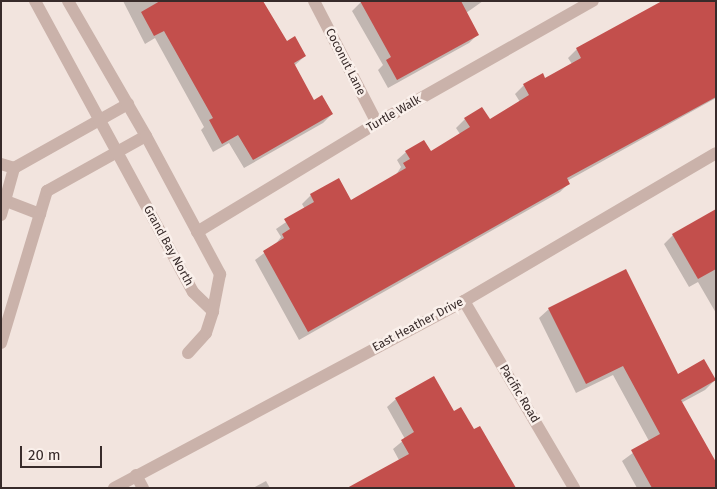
<!DOCTYPE html>
<html>
<head>
<meta charset="utf-8">
<style>
  body { margin:0 }
  #map { position:relative; width:717px; height:489px; overflow:hidden; background:#f2e4de; font-family:"Fira Sans",sans-serif }
  div>[style] { position:absolute }
  [style*='--x'] { left:calc(var(--x)*1px); top:calc(var(--y)*1px); width:calc(var(--w)*1px); rotate:calc(var(--a)*1deg) }
  .shadow>* { inset:0; background:#0003 }
  .building>* { inset:0; background:#c34f4c }
  .service>* { height:12px; margin:-6px; padding:0 6px; transform-origin:6px; border-radius:6px; background:#cab2aa }
  .minor>* { height:12px; margin:-6px; padding:0 6px; transform-origin:6px; border-radius:6px; background:#cab2aa }
  span { translate:-50% -50%; white-space:nowrap; text-align:center; line-height:1.15; -webkit-text-stroke:5px #faf0eb; paint-order:stroke }
  .street-label { font-size:12px; color:#382b2a }
  .frame { position:absolute; inset:0; border:2px solid #382b2a; pointer-events:none }
  .scale { position:absolute; left:20px; top:446px; width:82px; height:22px; box-sizing:border-box; border:2px solid #382b2a; border-top:0; padding-left:6px; font-size:15px; line-height:18px; white-space:nowrap; color:#382b2a; -webkit-text-stroke:4px #faf0eb; paint-order:stroke }
</style>
</head>
<body>
<div id="map">
  <div class="shadow">
    <div style="clip-path:polygon(123px 1px,262px 1px,286px 43px,305px 56px,294px 66px,313px 101px,332px 114px,323px 123px,244px 168px,229px 143px,213px 152px,201px 130px,204px 127px,155px 38px,145px 44px)"></div>
    <div style="clip-path:polygon(483px 1px,466px 13px,478px 34px,469px 43px,388px 88px,378px 70px,383px 65px,352px 11px,362px 1px)"></div>
    <div style="clip-path:polygon(716px 1px,716px 98px,567px 181px,569px 183px,560px 192px,299px 340px,255px 260px,275px 245px,281px 237px,276px 229px,305px 209px,302px 204px,311px 195px,351px 202px,396px 175px,401px 167px,397px 160px,406px 152px,430px 153px,460px 134px,456px 128px,465px 119px,489px 121px,520px 102px,515px 94px,524px 85px,545px 80px,572px 64px,568px 58px,577px 49px)"></div>
    <div style="clip-path:polygon(716px 212px,716px 313px,698px 282px,689px 287px,664px 244px,673px 235px)"></div>
    <div style="clip-path:polygon(549px 309px,677px 376px,715px 380px,705px 390px,681px 403px,716px 488px,637px 488px,622px 461px,649px 441px,613px 375px,576px 393px,539px 318px)"></div>
    <div style="clip-path:polygon(396px 399px,454px 413px,474px 431px,399px 460px,393px 449px,405px 439px,387px 407px)"></div>
    <div style="clip-path:polygon(266px 481px,270px 488px,253px 488px)"></div>
  </div>
  <div class="building">
    <div style="clip-path:polygon(160px 1px,263px 1px,287px 41px,295px 36px,306px 56px,294px 63px,314px 100px,322px 95px,333px 114px,253px 160px,238px 135px,222px 144px,209px 120px,213px 118px,164px 31px,154px 36px,141px 12px)"></div>
    <div style="clip-path:polygon(360px 1px,461px 1px,479px 35px,397px 80px,386px 60px,391px 57px)"></div>
    <div style="clip-path:polygon(662px 1px,716px 1px,716px 97px,567px 178px,570px 184px,308px 332px,263px 251px,284px 238px,282px 234px,290px 229px,284px 219px,314px 202px,310px 194px,339px 178px,351px 200px,406px 168px,403px 163px,410px 159px,405px 151px,424px 140px,431px 151px,470px 127px,464px 118px,482px 107px,490px 119px,529px 95px,523px 84px,543px 73px,545px 78px,581px 58px,576px 48px)"></div>
    <div style="clip-path:polygon(716px 209px,716px 269px,698px 279px,672px 234px)"></div>
    <div style="clip-path:polygon(626px 269px,678px 374px,704px 359px,716px 380px,681px 400px,716px 462px,716px 488px,652px 488px,631px 450px,660px 434px,623px 366px,586px 384px,548px 308px)"></div>
    <div style="clip-path:polygon(434px 376px,454px 411px,461px 407px,474px 429px,480px 426px,516px 488px,347px 488px,409px 454px,401px 440px,414px 432px,395px 398px)"></div>
  </div>
  <div class="service">
    <div style="--x:1;--y:164;--w:14;--a:17"></div>
    <div style="--x:14;--y:168;--w:131;--a:-29.3"></div>
    <div style="--x:1;--y:199;--w:42;--a:21"></div>
    <div style="--x:1;--y:215;--w:49;--a:-74.5"></div>
    <div style="--x:1;--y:343;--w:159;--a:-73.2"></div>
    <div style="--x:47;--y:191;--w:113;--a:-29.1"></div>
    <div style="--x:188;--y:353;--w:27;--a:-48"></div>
    <div style="--x:206;--y:333;--w:23;--a:-72"></div>
  </div>
  <div class="minor">
    <div style="--x:35;--y:1;--w:331;--a:61.5"></div>
    <div style="--x:193;--y:292;--w:28;--a:44"></div>
    <div style="--x:68;--y:1;--w:156;--a:60"></div>
    <div style="--x:146;--y:136;--w:157;--a:61.8"></div>
    <div style="--x:220;--y:274;--w:38;--a:101"></div>
    <div style="--x:314;--y:1;--w:137;--a:62.7"></div>
    <div style="--x:197;--y:232;--w:210;--a:-31.2"></div>
    <div style="--x:377;--y:123;--w:248;--a:-29.5"></div>
    <div style="--x:464;--y:301;--w:217;--a:59.5"></div>
    <div style="--x:136;--y:475;--w:15;--a:62"></div>
    <div style="--x:114;--y:488;--w:397;--a:-28.1"></div>
    <div style="--x:464;--y:301;--w:292;--a:-30.4"></div>
  </div>
  <div class="street-label">
    <span style="left:345px;top:62px;rotate:63deg">Coconut Lane</span>
    <span style="left:394px;top:114px;rotate:-30deg">Turtle Walk</span>
    <span style="left:168px;top:246px;rotate:61deg">Grand Bay North</span>
    <span style="left:418px;top:325px;rotate:-28deg">East Heather Drive</span>
    <span style="left:519px;top:394px;rotate:59deg">Pacific Road</span>
  </div>
  <div class="frame"></div>
  <div class="scale">20 m</div>
</div>
</body>
</html>
